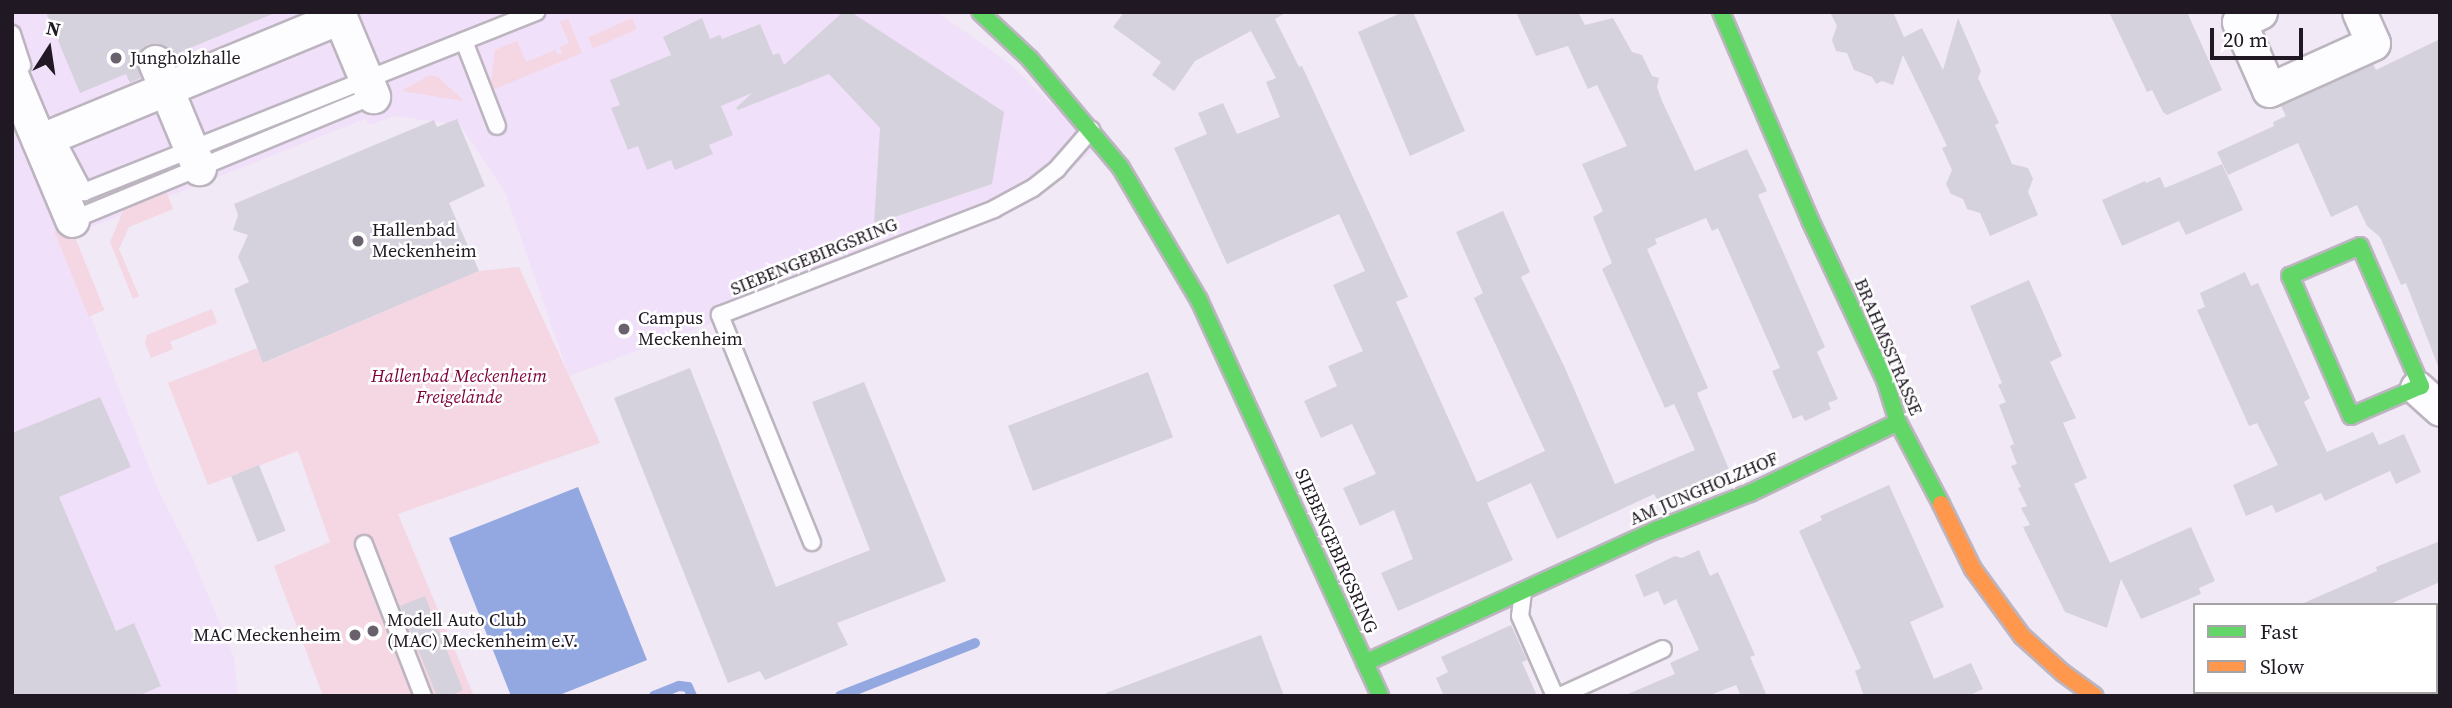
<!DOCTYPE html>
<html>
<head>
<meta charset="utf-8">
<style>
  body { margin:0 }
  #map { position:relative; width:2452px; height:708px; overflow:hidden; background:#f1e9f5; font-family:"Source Serif 4",serif }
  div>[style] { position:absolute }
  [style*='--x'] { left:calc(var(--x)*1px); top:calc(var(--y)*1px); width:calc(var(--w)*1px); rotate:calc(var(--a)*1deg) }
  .built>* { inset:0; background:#f1e0f9 }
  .green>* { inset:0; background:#f4d7e3; transform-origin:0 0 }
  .water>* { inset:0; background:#93a7e1 }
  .stream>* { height:10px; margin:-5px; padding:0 5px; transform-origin:5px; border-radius:5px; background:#93a7e1 }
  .building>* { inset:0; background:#d6d2dd; transform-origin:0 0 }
  .roads { filter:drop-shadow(2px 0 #bcb5c0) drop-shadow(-2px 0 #bcb5c0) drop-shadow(0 2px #bcb5c0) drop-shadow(0 -2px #bcb5c0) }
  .lane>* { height:16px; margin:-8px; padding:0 8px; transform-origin:8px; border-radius:8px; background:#fdfcfe }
  .street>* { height:33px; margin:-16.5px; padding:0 16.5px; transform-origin:16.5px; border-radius:16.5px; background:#fdfcfe }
  .fast>* { height:16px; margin:-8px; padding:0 8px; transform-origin:8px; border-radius:8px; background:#63d668 }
  .slow>* { height:16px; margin:-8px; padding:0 8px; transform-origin:8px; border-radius:8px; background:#ff974d }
  .dots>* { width:19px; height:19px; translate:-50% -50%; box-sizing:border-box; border:4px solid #fff; border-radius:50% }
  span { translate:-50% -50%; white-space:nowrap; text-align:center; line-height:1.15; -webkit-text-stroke:5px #fff; paint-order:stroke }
  .poi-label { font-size:18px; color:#201823 }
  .left { translate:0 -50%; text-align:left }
  .right { translate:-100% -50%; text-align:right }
  .street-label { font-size:18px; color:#201823 }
  .park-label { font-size:18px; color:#7c0039; font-style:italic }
  .frame { position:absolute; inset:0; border:14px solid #201823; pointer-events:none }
  .legend { position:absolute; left:2193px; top:603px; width:245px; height:91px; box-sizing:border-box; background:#fff; border:2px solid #a6a3a7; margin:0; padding:9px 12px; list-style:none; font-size:21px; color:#201823 }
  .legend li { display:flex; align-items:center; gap:14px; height:35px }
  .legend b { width:35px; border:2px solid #a6a3a7 }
  .north { position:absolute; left:14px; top:14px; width:70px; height:70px; -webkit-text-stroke:5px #fff; paint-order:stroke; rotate:12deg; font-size:19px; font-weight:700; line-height:28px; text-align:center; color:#201823 }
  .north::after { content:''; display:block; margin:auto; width:24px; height:32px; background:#201823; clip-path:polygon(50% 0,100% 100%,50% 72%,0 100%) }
  .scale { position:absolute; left:2210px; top:28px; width:93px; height:32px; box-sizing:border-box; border:4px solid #201823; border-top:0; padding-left:9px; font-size:21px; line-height:24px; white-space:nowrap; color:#201823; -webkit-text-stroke:5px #fff; paint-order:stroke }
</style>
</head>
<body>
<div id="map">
  <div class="built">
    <div style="clip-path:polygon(12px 12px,937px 12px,1009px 63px,1097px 148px,1030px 198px,820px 283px,569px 376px,505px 192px,460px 125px,394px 116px,370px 125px,365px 119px,61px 239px,158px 490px,191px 554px,234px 657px,238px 696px,12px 696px)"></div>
  </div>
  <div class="green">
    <div style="left:632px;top:18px;width:12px;height:48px;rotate:66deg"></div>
    <div style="clip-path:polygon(568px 19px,582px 53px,490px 91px,495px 50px,517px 41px,526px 62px,555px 50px,558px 55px,562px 53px,560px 47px,569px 43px,560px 22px)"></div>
    <div style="clip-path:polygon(430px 75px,438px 77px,464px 101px,401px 91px)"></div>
    <div style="clip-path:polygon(164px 186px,173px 209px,129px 227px,119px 249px,139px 296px,133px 299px,110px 242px,127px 201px)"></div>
    <div style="left:70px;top:225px;width:92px;height:17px;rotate:68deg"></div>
    <div style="clip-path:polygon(519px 267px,600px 443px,398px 514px,474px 696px,323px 696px,274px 566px,330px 542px,298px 451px,208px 485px,168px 383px,257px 348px,264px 363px,479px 271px)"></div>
    <div style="clip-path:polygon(212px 309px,217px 323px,170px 342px,173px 349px,151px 358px,145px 343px,147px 335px)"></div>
  </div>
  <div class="water">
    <div style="clip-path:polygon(578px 487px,647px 660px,557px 696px,511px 696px,449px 538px)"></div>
  </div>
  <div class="stream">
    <div style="--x:654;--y:696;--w:27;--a:-22"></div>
    <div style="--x:679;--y:686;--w:9;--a:6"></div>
    <div style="--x:688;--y:687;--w:10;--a:66"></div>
    <div style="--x:840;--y:696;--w:145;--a:-21.4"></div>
  </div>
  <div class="building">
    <div style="clip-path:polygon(46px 12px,275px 12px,275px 13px,178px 53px,182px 61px,176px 64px,166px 46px,148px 44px,140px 50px,136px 59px,141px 78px,130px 83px,126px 74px,80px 93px)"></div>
    <div style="clip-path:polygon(843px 12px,851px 12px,1004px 112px,992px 184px,874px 224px,880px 128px,829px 74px,738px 110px,736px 108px,752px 93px,721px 106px,733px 135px,709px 145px,713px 154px,675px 170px,671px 160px,647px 170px,638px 146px,628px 150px,611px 108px,620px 105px,610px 80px,671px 55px,663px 37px,702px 18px,710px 39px,720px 35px,722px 39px,760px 24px,773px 55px,779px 53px,784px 65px)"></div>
    <div style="clip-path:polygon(1124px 12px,1287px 12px,1275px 19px,1299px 67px,1302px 66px,1408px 297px,1396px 302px,1477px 482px,1545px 451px,1474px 298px,1483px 293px,1456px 232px,1503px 211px,1530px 272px,1521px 277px,1565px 368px,1615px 484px,1695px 450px,1674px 404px,1665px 408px,1602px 269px,1612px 263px,1593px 217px,1603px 211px,1582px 164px,1627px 146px,1597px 85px,1588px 89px,1568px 46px,1536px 56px,1516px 12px,1578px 12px,1585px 25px,1613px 18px,1632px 52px,1642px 55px,1652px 76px,1659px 78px,1657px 87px,1662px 101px,1695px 171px,1747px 149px,1767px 191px,1758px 195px,1825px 347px,1817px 352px,1838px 399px,1828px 403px,1831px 409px,1805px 421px,1802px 415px,1793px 419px,1772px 371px,1780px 368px,1718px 228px,1712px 231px,1706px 218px,1655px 239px,1657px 244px,1647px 249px,1708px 388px,1697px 393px,1730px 472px,1659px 503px,1654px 494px,1557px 539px,1531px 483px,1487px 503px,1513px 560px,1398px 611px,1381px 573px,1413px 559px,1394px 510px,1360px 526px,1343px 488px,1376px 474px,1352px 424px,1321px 438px,1304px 401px,1337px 386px,1328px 366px,1363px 351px,1333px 285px,1365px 271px,1339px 214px,1227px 264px,1174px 148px,1207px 134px,1198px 113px,1223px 103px,1237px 134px,1280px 117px,1266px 82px,1276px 78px,1251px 31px,1195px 61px,1174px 91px,1152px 75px,1161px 62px,1113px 27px)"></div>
    <div style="clip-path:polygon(1403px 12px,1413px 12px,1465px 131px,1410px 156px,1358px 32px)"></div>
    <div style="clip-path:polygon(1830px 12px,1893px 12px,1904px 37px,1922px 28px,1943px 70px,1958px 18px,1981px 71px,1978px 78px,1999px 123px,1995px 125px,2012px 164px,2028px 168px,2033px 179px,2028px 192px,2038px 215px,1990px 236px,1980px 213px,1967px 209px,1963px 199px,1951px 194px,1946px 184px,1952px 170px,1942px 148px,1947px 146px,1903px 55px,1893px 85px,1882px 81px,1876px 84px,1872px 77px,1854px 70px,1847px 53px,1836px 51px,1832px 40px,1837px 26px)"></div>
    <div style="clip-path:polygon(2109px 12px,2187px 12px,2222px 90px,2167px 115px,2163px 112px,2152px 90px,2147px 92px)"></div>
    <div style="clip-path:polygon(2440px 39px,2440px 365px,2438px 366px,2406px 283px,2401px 285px,2380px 237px,2367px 226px,2357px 205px,2331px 217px,2298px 143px,2228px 175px,2217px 152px,2274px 126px,2273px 122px,2286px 116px,2281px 106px,2373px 64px,2376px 70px)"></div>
    <div style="clip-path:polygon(457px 119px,485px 186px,449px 203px,479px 271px,263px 363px,234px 289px,249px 282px,238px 257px,248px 235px,233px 230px,238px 215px,234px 204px,434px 120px,437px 127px)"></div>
    <div style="clip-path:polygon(2222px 164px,2243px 210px,2186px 235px,2179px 221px,2122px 246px,2102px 200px,2145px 181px,2146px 183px,2160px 177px,2165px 188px)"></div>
    <div style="clip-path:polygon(2245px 272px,2251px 286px,2258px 283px,2279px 329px,2310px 398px,2304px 402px,2327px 452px,2373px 432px,2379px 445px,2404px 434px,2421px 472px,2396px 484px,2390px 471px,2325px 501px,2321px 493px,2276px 513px,2272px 505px,2246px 516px,2233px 485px,2278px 465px,2257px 423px,2249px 426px,2197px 310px,2205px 307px,2200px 293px)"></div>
    <div style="clip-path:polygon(2029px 280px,2062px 356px,2050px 362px,2076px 418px,2063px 423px,2087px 478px,2074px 484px,2110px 563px,2191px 527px,2215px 581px,2199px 588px,2201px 594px,2141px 619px,2121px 579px,2107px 628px,2065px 612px,2023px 527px,2030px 525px,2021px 508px,2027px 506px,2018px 488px,2021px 487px,2011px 466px,2017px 464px,2010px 446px,2014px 444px,1999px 405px,2006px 402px,1998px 385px,2002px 383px,1970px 306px)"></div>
    <div style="clip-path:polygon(690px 368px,776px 587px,870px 550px,812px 402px,864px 382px,946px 581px,837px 623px,848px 645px,765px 680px,760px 671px,728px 683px,614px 398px)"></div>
    <div style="left:1148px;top:372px;width:70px;height:150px;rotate:69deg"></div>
    <div style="clip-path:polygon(100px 397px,131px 467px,59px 497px,116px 631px,134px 623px,161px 686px,138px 696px,12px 696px,12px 433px)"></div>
    <div style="left:259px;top:465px;width:71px;height:30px;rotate:68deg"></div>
    <div style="clip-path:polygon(1889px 485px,1944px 607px,1910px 622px,1934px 679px,1971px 663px,1983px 689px,1968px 696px,1864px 696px,1855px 671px,1861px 668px,1799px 531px,1822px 520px,1820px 516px)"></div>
    <div style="clip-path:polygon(2440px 541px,2440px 582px,2388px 605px,2299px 605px,2377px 571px,2376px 567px)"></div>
    <div style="clip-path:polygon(1699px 550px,1710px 576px,1718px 572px,1755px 655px,1750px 657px,1767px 696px,1741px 696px,1736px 685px,1708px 696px,1623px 696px,1675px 674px,1670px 663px,1699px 650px,1676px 599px,1664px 605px,1658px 591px,1644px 597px,1635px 575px,1675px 556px,1682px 558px)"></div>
    <div style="clip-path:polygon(425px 596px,463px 690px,450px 696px,437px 696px,400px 606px)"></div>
    <div style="clip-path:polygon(1511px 625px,1527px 660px,1522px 662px,1537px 696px,1444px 696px,1436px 678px,1448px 672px,1441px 657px)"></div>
    <div style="clip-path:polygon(1261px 635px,1284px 696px,1107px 696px,1106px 693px)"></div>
  </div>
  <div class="roads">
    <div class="lane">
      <div style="--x:12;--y:34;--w:33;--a:72"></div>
      <div style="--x:464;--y:41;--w:91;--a:68.8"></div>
      <div style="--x:53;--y:133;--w:67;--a:62.3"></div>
      <div style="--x:84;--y:192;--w:487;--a:-21.7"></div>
      <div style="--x:72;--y:220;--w:326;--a:-22.4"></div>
      <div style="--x:812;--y:542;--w:245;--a:-112.1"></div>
      <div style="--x:720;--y:315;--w:294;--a:-21.1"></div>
      <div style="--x:994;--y:209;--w:44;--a:-28.3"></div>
      <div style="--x:1033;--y:188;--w:31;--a:-38"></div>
      <div style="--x:1057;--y:169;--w:52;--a:-48.9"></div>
      <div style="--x:364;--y:544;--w:163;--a:68.8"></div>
      <div style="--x:1523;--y:592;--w:24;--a:97"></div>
      <div style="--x:1520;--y:616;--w:87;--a:66.4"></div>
      <div style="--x:1560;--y:696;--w:113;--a:-24.5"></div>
    </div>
    <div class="street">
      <div style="--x:2260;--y:12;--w:23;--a:155"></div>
      <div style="--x:2239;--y:22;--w:74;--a:66.2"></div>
      <div style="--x:2269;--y:90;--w:114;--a:-24.3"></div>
      <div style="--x:2373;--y:43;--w:34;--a:-114"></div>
      <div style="--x:155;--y:62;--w:115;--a:67.5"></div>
      <div style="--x:12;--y:77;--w:155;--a:67.2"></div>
      <div style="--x:39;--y:141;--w:326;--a:-22.4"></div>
      <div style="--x:340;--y:17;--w:86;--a:67.3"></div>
      <div style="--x:2417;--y:388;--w:31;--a:42"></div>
    </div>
    <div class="fast">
      <div style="--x:980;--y:12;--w:69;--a:43.2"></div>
      <div style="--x:1030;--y:59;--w:142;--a:50.1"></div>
      <div style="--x:1121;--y:168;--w:153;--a:59.4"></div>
      <div style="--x:1199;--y:300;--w:435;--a:65.4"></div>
      <div style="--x:1721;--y:12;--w:226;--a:66.8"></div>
      <div style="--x:1810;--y:220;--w:177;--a:64.9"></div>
      <div style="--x:1885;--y:380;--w:44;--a:72.8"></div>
      <div style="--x:1898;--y:422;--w:93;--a:62.3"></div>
      <div style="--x:2360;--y:246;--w:153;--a:66.5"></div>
      <div style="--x:2421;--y:386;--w:76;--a:156.8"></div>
      <div style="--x:2351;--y:416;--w:153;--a:-113.5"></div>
      <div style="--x:2290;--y:276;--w:76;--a:-23.2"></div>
      <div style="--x:1365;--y:663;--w:320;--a:-24.6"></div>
      <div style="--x:1656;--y:530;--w:101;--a:-21.5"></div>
      <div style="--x:1750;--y:493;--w:164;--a:-25.6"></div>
    </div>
    <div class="slow">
      <div style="--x:1941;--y:504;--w:72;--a:63.8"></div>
      <div style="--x:1973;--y:569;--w:83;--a:53.8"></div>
      <div style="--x:2022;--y:636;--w:55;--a:42.1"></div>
      <div style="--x:2063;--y:673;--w:39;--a:36"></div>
    </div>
  </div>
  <div class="dots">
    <div style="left:116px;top:58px;background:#69616c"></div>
    <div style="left:358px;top:241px;background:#69616c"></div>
    <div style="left:624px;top:329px;background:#69616c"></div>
    <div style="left:373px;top:631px;background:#69616c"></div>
    <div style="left:355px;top:635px;background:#69616c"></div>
  </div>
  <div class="poi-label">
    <span class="left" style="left:130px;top:58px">Jungholzhalle</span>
    <span class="left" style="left:372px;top:241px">Hallenbad<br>Meckenheim</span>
    <span class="left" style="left:638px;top:329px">Campus<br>Meckenheim</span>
    <span class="left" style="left:387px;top:631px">Modell Auto Club<br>(MAC) Meckenheim e.V.</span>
    <span class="right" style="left:341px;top:635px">MAC Meckenheim</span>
  </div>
  <div class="street-label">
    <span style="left:814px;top:257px;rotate:-22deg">SIEBENGEBIRGSRING</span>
    <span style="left:1888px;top:347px;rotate:67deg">BRAHMSSTRASSE</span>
    <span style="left:1704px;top:489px;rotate:-23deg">AM JUNGHOLZHOF</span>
    <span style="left:1336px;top:551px;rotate:66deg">SIEBENGEBIRGSRING</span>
  </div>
  <div class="park-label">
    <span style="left:459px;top:387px">Hallenbad Meckenheim<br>Freigelände</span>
  </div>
  <div class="frame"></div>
  <ul class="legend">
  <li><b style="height:9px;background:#63d668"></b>Fast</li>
  <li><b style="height:9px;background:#ff974d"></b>Slow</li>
  </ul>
  <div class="north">N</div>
  <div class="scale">20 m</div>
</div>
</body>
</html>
